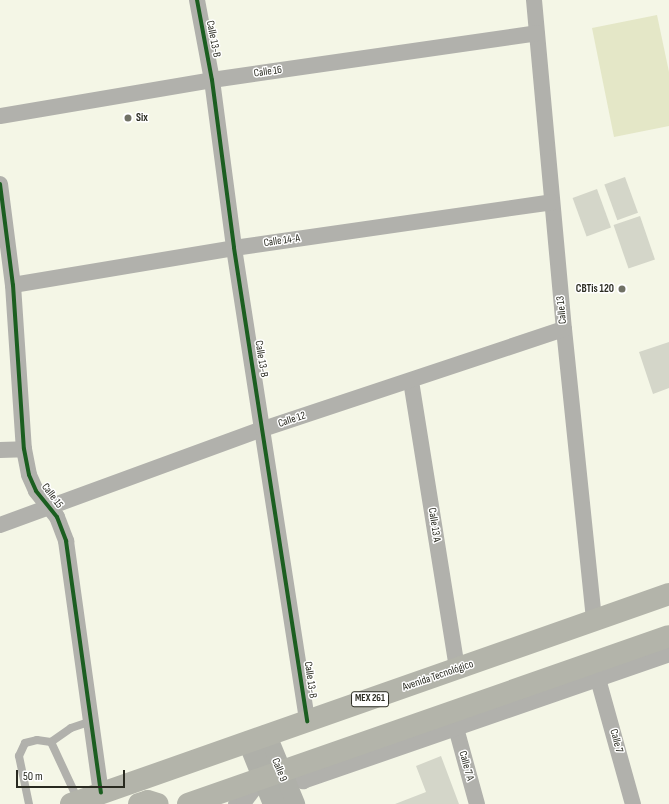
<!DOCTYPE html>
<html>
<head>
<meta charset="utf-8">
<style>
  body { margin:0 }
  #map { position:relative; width:669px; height:804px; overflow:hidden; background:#f4f6e6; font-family:"Sofia Sans Condensed",sans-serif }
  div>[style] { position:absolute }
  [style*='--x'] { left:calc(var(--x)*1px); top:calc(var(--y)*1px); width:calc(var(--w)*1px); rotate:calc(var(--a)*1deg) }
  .green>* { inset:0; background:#e4e7c7 }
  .building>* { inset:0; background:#d4d6c9; transform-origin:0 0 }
  .lane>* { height:8px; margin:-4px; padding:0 4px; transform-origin:4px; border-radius:4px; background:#b1b1ac }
  .street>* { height:16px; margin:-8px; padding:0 8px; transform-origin:8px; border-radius:8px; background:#b1b1ac }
  .secondary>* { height:22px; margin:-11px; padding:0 11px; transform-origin:11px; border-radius:11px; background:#afb0a9 }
  .primary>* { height:22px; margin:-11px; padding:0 11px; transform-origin:11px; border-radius:11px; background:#b3b4aa }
  .cycleway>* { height:4px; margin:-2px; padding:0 2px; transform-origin:2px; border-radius:2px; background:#1b5e20 }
  .dots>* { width:11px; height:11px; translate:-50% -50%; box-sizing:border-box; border:2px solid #fff; border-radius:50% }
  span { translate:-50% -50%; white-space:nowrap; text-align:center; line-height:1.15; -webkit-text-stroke:3px #fff; paint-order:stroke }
  .shield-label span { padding:1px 3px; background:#fff; border:1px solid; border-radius:3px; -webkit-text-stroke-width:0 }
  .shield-label { font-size:10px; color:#292a20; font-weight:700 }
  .street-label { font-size:11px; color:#292a20 }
  .poi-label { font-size:11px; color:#292a20; font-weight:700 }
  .left { translate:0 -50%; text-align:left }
  .right { translate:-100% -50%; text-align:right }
  .scale { position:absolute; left:16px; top:770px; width:109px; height:18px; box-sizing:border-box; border:2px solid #292a20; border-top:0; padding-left:5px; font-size:12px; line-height:14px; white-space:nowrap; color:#292a20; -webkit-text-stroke:3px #fff; paint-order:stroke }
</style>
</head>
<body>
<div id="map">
  <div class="green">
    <div style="clip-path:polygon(657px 15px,669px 72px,669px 126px,614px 137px,592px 28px)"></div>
  </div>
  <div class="building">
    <div style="left:625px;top:177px;width:38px;height:22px;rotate:70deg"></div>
    <div style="left:597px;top:189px;width:41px;height:26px;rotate:70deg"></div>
    <div style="left:640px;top:216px;width:46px;height:28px;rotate:71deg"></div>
    <div style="clip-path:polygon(669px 342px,669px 388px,653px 394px,639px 352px)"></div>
    <div style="clip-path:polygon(441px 756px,459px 804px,395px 804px,426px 792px,416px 766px)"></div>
  </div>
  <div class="lane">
    <div style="--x:51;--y:742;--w:24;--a:-35"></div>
    <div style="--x:71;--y:728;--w:21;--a:-19"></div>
    <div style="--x:29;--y:804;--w:49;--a:-101.8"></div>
    <div style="--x:19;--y:756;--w:14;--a:-65"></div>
    <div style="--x:25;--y:743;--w:12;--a:-14"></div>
    <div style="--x:37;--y:740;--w:14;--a:8"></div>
    <div style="--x:51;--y:742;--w:64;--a:65"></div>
  </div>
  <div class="street">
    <div style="--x:197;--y:0;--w:81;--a:79.4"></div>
    <div style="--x:212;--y:80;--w:169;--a:82.5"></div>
    <div style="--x:234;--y:248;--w:479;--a:81.2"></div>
    <div style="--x:534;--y:0;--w:330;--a:84.8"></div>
    <div style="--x:564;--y:329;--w:293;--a:84.1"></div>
    <div style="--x:0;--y:116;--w:215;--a:-9.6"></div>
    <div style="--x:212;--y:80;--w:328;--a:-8.2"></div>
    <div style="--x:0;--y:184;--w:102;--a:82.7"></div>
    <div style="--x:13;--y:285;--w:164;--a:86.2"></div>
    <div style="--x:24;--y:449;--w:26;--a:79"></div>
    <div style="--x:29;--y:475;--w:17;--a:66"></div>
    <div style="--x:36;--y:491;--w:33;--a:51"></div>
    <div style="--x:57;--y:517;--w:26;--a:69"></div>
    <div style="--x:66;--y:541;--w:254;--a:82.1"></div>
    <div style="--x:13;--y:285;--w:224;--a:-9.5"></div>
    <div style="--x:234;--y:248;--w:321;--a:-8.2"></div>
    <div style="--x:411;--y:381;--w:292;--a:80.9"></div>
    <div style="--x:0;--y:450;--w:24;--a:-2"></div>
    <div style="--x:0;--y:525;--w:280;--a:-20.1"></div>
    <div style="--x:263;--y:429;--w:317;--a:-18.4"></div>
    <div style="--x:598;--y:679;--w:130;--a:74.4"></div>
    <div style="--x:456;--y:728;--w:79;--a:74.6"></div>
    <div style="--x:279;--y:772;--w:26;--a:21"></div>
    <div style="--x:303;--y:781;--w:387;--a:-19.1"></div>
    <div style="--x:236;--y:804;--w:8;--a:-14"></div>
    <div style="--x:244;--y:802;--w:30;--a:-53"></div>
  </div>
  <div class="secondary">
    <div style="--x:266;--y:736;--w:74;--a:67.6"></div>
    <div style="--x:249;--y:742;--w:67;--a:68"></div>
  </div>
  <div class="primary">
    <div style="--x:71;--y:804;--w:634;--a:-19.35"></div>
    <div style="--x:139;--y:804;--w:9;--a:-18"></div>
    <div style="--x:148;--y:801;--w:10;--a:17"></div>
    <div style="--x:188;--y:804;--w:509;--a:-19.25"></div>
  </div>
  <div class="cycleway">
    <div style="--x:197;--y:0;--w:81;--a:79.4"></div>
    <div style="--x:212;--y:80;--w:169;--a:82.5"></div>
    <div style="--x:234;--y:248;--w:479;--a:81.2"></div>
    <div style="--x:0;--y:184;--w:102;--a:82.7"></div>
    <div style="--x:13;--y:285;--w:164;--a:86.2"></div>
    <div style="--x:24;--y:449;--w:26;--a:79"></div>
    <div style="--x:29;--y:475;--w:17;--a:66"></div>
    <div style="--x:36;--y:491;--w:33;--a:51"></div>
    <div style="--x:57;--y:517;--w:26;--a:69"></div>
    <div style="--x:66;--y:541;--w:254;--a:82.1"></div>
  </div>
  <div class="dots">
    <div style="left:128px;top:118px;background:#707165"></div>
    <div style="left:622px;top:289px;background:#707165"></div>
  </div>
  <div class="shield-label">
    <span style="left:370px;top:699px">MEX 261</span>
  </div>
  <div class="street-label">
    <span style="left:213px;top:39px;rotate:79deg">Calle 13-B</span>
    <span style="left:268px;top:72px;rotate:-8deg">Calle 16</span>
    <span style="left:282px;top:241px;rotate:-8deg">Calle 14-A</span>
    <span style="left:562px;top:310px;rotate:-95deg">Calle 13</span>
    <span style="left:261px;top:359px;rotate:81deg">Calle 13-B</span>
    <span style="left:292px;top:420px;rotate:-18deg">Calle 12</span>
    <span style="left:52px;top:496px;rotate:53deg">Calle 15</span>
    <span style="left:434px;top:525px;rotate:81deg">Calle 13 A</span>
    <span style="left:438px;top:676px;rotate:-19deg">Avenida Tecnológico</span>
    <span style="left:310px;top:680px;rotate:82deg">Calle 13-B</span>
    <span style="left:616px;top:741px;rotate:75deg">Calle 7</span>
    <span style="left:466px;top:766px;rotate:74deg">Calle 7 A</span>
    <span style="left:279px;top:770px;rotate:68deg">Calle 9</span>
  </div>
  <div class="poi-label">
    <span class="left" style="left:136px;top:118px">Six</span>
    <span class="right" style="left:614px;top:289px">CBTis 120</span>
  </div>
  <div class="scale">50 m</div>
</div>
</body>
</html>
